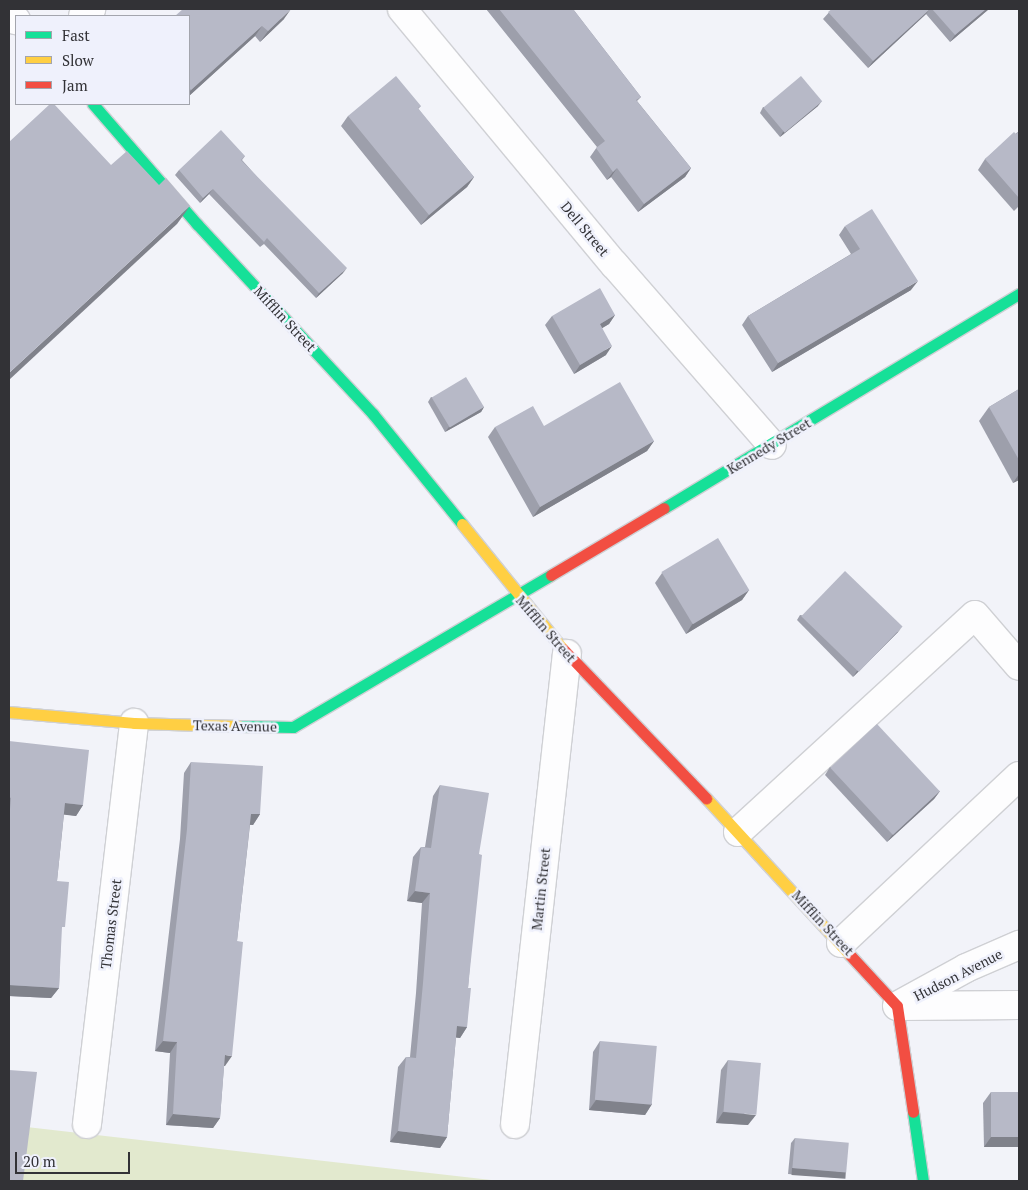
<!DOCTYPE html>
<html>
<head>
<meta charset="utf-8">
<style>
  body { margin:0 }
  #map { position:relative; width:1028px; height:1190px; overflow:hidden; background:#f2f3f9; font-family:"PT Serif",serif }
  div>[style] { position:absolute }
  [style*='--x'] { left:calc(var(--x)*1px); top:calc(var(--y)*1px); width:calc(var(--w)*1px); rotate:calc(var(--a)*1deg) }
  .green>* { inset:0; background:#e2e9ce }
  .roads { filter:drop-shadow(1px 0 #cfd0d4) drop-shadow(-1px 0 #cfd0d4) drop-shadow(0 1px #cfd0d4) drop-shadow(0 -1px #cfd0d4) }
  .street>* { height:28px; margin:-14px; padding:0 14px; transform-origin:14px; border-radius:14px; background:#fdfdfe }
  .fast>* { height:11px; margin:-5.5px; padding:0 5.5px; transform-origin:5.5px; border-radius:5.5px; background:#16e098 }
  .slow>* { height:11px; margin:-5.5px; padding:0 5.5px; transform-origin:5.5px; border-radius:5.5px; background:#ffcf43 }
  .jam>* { height:11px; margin:-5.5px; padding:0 5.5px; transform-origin:5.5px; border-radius:5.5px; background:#f24e42 }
  .wall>* { inset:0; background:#9d9fab }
  .shaded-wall>* { inset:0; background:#80828b; transform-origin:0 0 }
  .building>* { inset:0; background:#b7b9c7; transform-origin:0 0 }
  span { translate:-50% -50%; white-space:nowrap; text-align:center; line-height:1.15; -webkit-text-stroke:5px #eff1fc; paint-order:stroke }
  .street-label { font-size:14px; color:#323236 }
  .frame { position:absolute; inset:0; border:10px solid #323236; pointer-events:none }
  .legend { position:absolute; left:15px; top:15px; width:175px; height:90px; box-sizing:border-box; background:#eff1fc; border:1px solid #a3a5ad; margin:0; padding:6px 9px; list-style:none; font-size:15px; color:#323236 }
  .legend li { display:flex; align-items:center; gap:10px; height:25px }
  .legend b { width:25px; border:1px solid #a3a5ad }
  .scale { position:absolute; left:15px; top:1152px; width:115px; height:22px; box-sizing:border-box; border:2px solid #323236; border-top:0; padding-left:6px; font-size:15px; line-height:18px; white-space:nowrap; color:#323236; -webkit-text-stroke:4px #eff1fc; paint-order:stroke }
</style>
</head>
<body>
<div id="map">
  <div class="green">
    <div style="clip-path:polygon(9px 1125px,500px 1181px,9px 1181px)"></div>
  </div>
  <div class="roads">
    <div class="street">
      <div style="--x:402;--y:9;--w:332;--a:50.3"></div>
      <div style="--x:614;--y:264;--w:240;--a:48.9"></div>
      <div style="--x:9;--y:12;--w:11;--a:49"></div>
      <div style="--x:83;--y:16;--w:11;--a:-41"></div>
      <div style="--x:738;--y:832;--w:321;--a:-42.5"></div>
      <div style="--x:975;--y:615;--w:67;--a:49.2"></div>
      <div style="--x:841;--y:943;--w:244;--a:-43.2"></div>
      <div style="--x:897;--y:1006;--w:79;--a:-28.8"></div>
      <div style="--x:966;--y:968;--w:58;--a:-23.5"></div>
      <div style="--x:899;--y:1006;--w:120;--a:-0.5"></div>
      <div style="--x:87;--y:1124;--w:404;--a:-83.3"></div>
      <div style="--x:515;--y:1124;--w:473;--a:-83.7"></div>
    </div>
    <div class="fast">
      <div style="--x:93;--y:104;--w:159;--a:49.1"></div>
      <div style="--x:197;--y:224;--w:259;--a:47.2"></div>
      <div style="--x:373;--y:414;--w:141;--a:51"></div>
      <div style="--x:664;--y:508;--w:415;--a:-31.1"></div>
      <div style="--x:239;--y:726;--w:54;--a:1.1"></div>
      <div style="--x:293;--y:727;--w:299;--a:-30.5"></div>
      <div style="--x:913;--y:1112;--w:70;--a:81.8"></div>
    </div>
    <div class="slow">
      <div style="--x:462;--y:524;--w:161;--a:51.1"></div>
      <div style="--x:9;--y:712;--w:125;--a:5"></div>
      <div style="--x:134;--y:723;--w:105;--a:1.6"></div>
      <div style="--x:706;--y:798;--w:213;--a:47.5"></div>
    </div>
    <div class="jam">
      <div style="--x:551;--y:575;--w:131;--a:-30.7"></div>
      <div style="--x:563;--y:649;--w:207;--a:46.2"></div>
      <div style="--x:850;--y:955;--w:69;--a:47.3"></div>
      <div style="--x:897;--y:1006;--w:107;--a:81.4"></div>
    </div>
  </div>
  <div class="wall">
    <div style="clip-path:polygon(486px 9px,573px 9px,641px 97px,637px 101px,691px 168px,685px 177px,638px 212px,611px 177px,607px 180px,590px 157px,597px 147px)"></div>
    <div style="clip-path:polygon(832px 9px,989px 9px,950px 42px,926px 14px,868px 68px,823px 19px)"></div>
    <div style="clip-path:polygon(189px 16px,284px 19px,260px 42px,255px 36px,189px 96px)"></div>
    <div style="clip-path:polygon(421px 106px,418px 109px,474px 177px,467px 187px,421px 225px,341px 126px,348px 116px)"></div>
    <div style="clip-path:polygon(818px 106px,780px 137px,760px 113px,763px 107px)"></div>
    <div style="clip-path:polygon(1019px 131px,1019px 206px,1014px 211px,978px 170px,985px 159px)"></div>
    <div style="clip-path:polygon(245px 156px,242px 160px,343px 273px,316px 298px,264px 244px,260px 247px,209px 194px,200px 203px,175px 175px,179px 170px)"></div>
    <div style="clip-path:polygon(845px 226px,911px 290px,772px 372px,742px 325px,748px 316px,851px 254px,839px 235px)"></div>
    <div style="clip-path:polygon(615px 315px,609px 324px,602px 328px,606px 355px,574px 374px,545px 325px,552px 316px)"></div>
    <div style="clip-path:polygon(1019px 389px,1019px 480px,1013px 483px,979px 421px,989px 407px)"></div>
    <div style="clip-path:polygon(431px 397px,484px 407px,481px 412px,445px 432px,428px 402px)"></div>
    <div style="clip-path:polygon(544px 426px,654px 441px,647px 451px,533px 517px,488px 437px,495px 427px)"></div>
    <div style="clip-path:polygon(662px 573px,749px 590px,742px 600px,686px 634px,655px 583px)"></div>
    <div style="clip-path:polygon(800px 615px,898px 632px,853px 677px,797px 620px)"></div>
    <div style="clip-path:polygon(9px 741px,83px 805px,76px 816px,64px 814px,57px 881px,61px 932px,59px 988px,51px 998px,9px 996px)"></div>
    <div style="clip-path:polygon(191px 762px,260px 814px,253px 825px,250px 825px,237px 941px,225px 1066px,224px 1066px,220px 1118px,213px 1128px,166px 1125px,170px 1053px,155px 1051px,180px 839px,184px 773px)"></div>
    <div style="clip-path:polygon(830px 767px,940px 791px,934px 799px,887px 842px,825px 775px)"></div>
    <div style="clip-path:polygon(440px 785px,479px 854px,468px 988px,467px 1027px,460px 1038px,456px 1037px,447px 1137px,440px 1148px,390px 1142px,398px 1067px,406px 1057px,410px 1057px,416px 993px,422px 903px,407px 901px,413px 857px,421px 847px,425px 847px,433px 796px)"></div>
    <div style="clip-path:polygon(600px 1041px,652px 1104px,645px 1115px,589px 1110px,593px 1052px)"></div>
    <div style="clip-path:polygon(728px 1060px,748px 1125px,716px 1123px,721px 1070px)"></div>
    <div style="clip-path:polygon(991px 1092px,1019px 1092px,1019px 1147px,984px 1147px,983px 1103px)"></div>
    <div style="clip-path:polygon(795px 1138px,842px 1178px,788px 1174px,791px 1143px)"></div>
  </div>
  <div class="shaded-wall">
    <div style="clip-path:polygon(291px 9px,284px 19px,260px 42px,268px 31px)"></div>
    <div style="clip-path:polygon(930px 9px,926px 14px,868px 68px,873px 61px)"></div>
    <div style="clip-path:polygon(986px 9px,989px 9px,950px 42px,955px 35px)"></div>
    <div style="clip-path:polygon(262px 26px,255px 36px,189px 96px,189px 93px,191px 90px)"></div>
    <div style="clip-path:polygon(822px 101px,818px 106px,780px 137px,783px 132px)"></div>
    <div style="clip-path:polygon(617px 168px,611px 177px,607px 180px,613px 172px)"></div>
    <div style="clip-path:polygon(691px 168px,685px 177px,638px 212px,644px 204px)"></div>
    <div style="clip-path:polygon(474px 177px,467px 187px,421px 225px,429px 215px)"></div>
    <div style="clip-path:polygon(213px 189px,209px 194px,200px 203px,203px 198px)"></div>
    <div style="clip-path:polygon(190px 206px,177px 224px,9px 380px,9px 373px)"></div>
    <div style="clip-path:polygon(347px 268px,343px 273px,316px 298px,319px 293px)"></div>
    <div style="clip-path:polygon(918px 281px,911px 290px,772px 372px,778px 363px)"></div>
    <div style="clip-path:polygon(615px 315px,609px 324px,594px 333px,600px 324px)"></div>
    <div style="clip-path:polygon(612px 346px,606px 355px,574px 374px,580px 365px)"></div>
    <div style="clip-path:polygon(484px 407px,481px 412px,445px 432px,449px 427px)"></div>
    <div style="clip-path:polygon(654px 441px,647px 451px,533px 517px,540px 507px)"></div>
    <div style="clip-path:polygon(1019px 474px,1019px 480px,1013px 483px)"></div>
    <div style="clip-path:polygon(749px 590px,742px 600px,686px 634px,693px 623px)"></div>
    <div style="clip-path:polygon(902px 627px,898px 632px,853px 677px,857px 671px)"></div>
    <div style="clip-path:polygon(940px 791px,934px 799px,887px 842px,893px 834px)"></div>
    <div style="clip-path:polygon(65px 803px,83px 805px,76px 816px,58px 814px)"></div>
    <div style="clip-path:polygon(251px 814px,260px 814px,253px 825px,244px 824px)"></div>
    <div style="clip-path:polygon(415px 891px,430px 893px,422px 903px,407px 901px)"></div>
    <div style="clip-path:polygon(9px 985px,59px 988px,51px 998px,9px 996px)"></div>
    <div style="clip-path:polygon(457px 1026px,467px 1027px,460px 1038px,450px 1037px)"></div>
    <div style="clip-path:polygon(163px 1041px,177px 1042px,170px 1053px,155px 1051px)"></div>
    <div style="clip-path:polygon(225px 1055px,232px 1056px,225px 1066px,218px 1066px)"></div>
    <div style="clip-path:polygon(596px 1100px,652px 1104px,645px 1115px,589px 1110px)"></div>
    <div style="clip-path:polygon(723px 1112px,756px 1115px,748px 1125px,716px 1123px)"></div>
    <div style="clip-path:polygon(173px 1114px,220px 1118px,213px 1128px,166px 1125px)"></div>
    <div style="clip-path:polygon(398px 1131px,447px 1137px,440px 1148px,390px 1142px)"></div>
    <div style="clip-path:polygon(991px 1137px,1019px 1137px,1019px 1147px,984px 1147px)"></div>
    <div style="left:792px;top:1168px;width:54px;height:7px;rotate:4deg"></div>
  </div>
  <div class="building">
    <div style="clip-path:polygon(183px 9px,291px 9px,268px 31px,262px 26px,191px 90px,189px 88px,189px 16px,175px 16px)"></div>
    <div style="clip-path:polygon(499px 9px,573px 9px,641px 97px,636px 100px,691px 168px,644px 204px,617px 168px,613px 172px,596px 148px,605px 141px)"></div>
    <div style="clip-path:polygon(832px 9px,930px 9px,873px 61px,828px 12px)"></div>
    <div style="clip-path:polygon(932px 9px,986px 9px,955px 35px)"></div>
    <div style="clip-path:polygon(396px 76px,421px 106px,418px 108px,474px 177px,429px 215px,348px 116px)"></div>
    <div style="left:801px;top:76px;width:33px;height:49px;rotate:50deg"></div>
    <div style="clip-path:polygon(50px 104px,54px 104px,111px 165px,127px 151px,159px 185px,166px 178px,190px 206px,9px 373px,9px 142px)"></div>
    <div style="clip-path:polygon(221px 130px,245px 156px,241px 160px,347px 268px,319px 293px,267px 238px,264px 242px,213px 189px,203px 198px,179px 170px)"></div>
    <div style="clip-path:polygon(1019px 131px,1019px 198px,985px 159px,1014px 132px,1016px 134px)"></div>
    <div style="clip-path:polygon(872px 209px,918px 281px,778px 363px,748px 316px,860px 249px,845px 226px)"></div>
    <div style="clip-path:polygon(600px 288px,615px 315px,600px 324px,612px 346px,580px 365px,552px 316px)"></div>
    <div style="left:466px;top:377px;width:35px;height:40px;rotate:59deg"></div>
    <div style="clip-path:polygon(620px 382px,654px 441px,540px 507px,495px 427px,533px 406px,544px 426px)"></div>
    <div style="clip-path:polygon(1019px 389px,1019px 460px,989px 407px)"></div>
    <div style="left:718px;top:538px;width:61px;height:66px;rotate:59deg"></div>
    <div style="left:845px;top:571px;width:80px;height:63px;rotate:44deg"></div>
    <div style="left:877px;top:724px;width:92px;height:64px;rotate:47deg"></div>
    <div style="clip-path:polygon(9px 741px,89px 750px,83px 805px,65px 803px,57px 881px,69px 882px,65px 927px,62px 927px,59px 988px,9px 985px,9px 820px,11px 798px,9px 797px)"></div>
    <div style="clip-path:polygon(191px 762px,263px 766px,260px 814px,251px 814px,237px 941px,243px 942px,232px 1056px,225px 1055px,220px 1118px,173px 1114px,177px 1042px,163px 1041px,187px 829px)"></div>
    <div style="clip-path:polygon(440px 785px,489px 793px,479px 854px,482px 855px,468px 988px,471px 988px,467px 1027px,457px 1026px,447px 1137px,398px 1131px,406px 1057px,416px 1058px,423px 983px,430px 893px,415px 891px,421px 847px,431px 848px)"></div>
    <div style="left:600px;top:1041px;width:57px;height:59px;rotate:5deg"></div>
    <div style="left:728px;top:1060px;width:33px;height:52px;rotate:5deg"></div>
    <div style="clip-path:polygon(9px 1070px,37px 1072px,23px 1181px,9px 1181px)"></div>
    <div style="left:991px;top:1092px;width:28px;height:45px"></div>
    <div style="left:795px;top:1138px;width:54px;height:30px;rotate:5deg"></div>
  </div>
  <div class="street-label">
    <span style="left:585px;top:229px;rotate:50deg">Dell Street</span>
    <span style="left:285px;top:319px;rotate:47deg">Mifflin Street</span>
    <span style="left:769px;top:446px;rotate:-31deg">Kennedy Street</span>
    <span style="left:546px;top:629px;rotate:49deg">Mifflin Street</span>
    <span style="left:235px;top:726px;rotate:1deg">Texas Avenue</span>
    <span style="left:541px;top:889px;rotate:-84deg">Martin Street</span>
    <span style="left:823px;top:923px;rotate:47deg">Mifflin Street</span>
    <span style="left:111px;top:924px;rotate:-83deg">Thomas Street</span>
    <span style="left:958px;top:975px;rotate:-27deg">Hudson Avenue</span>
  </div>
  <div class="frame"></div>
  <ul class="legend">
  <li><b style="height:6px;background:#16e098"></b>Fast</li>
  <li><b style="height:6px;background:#ffcf43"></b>Slow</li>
  <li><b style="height:6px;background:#f24e42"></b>Jam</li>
  </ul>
  <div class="scale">20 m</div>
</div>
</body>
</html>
